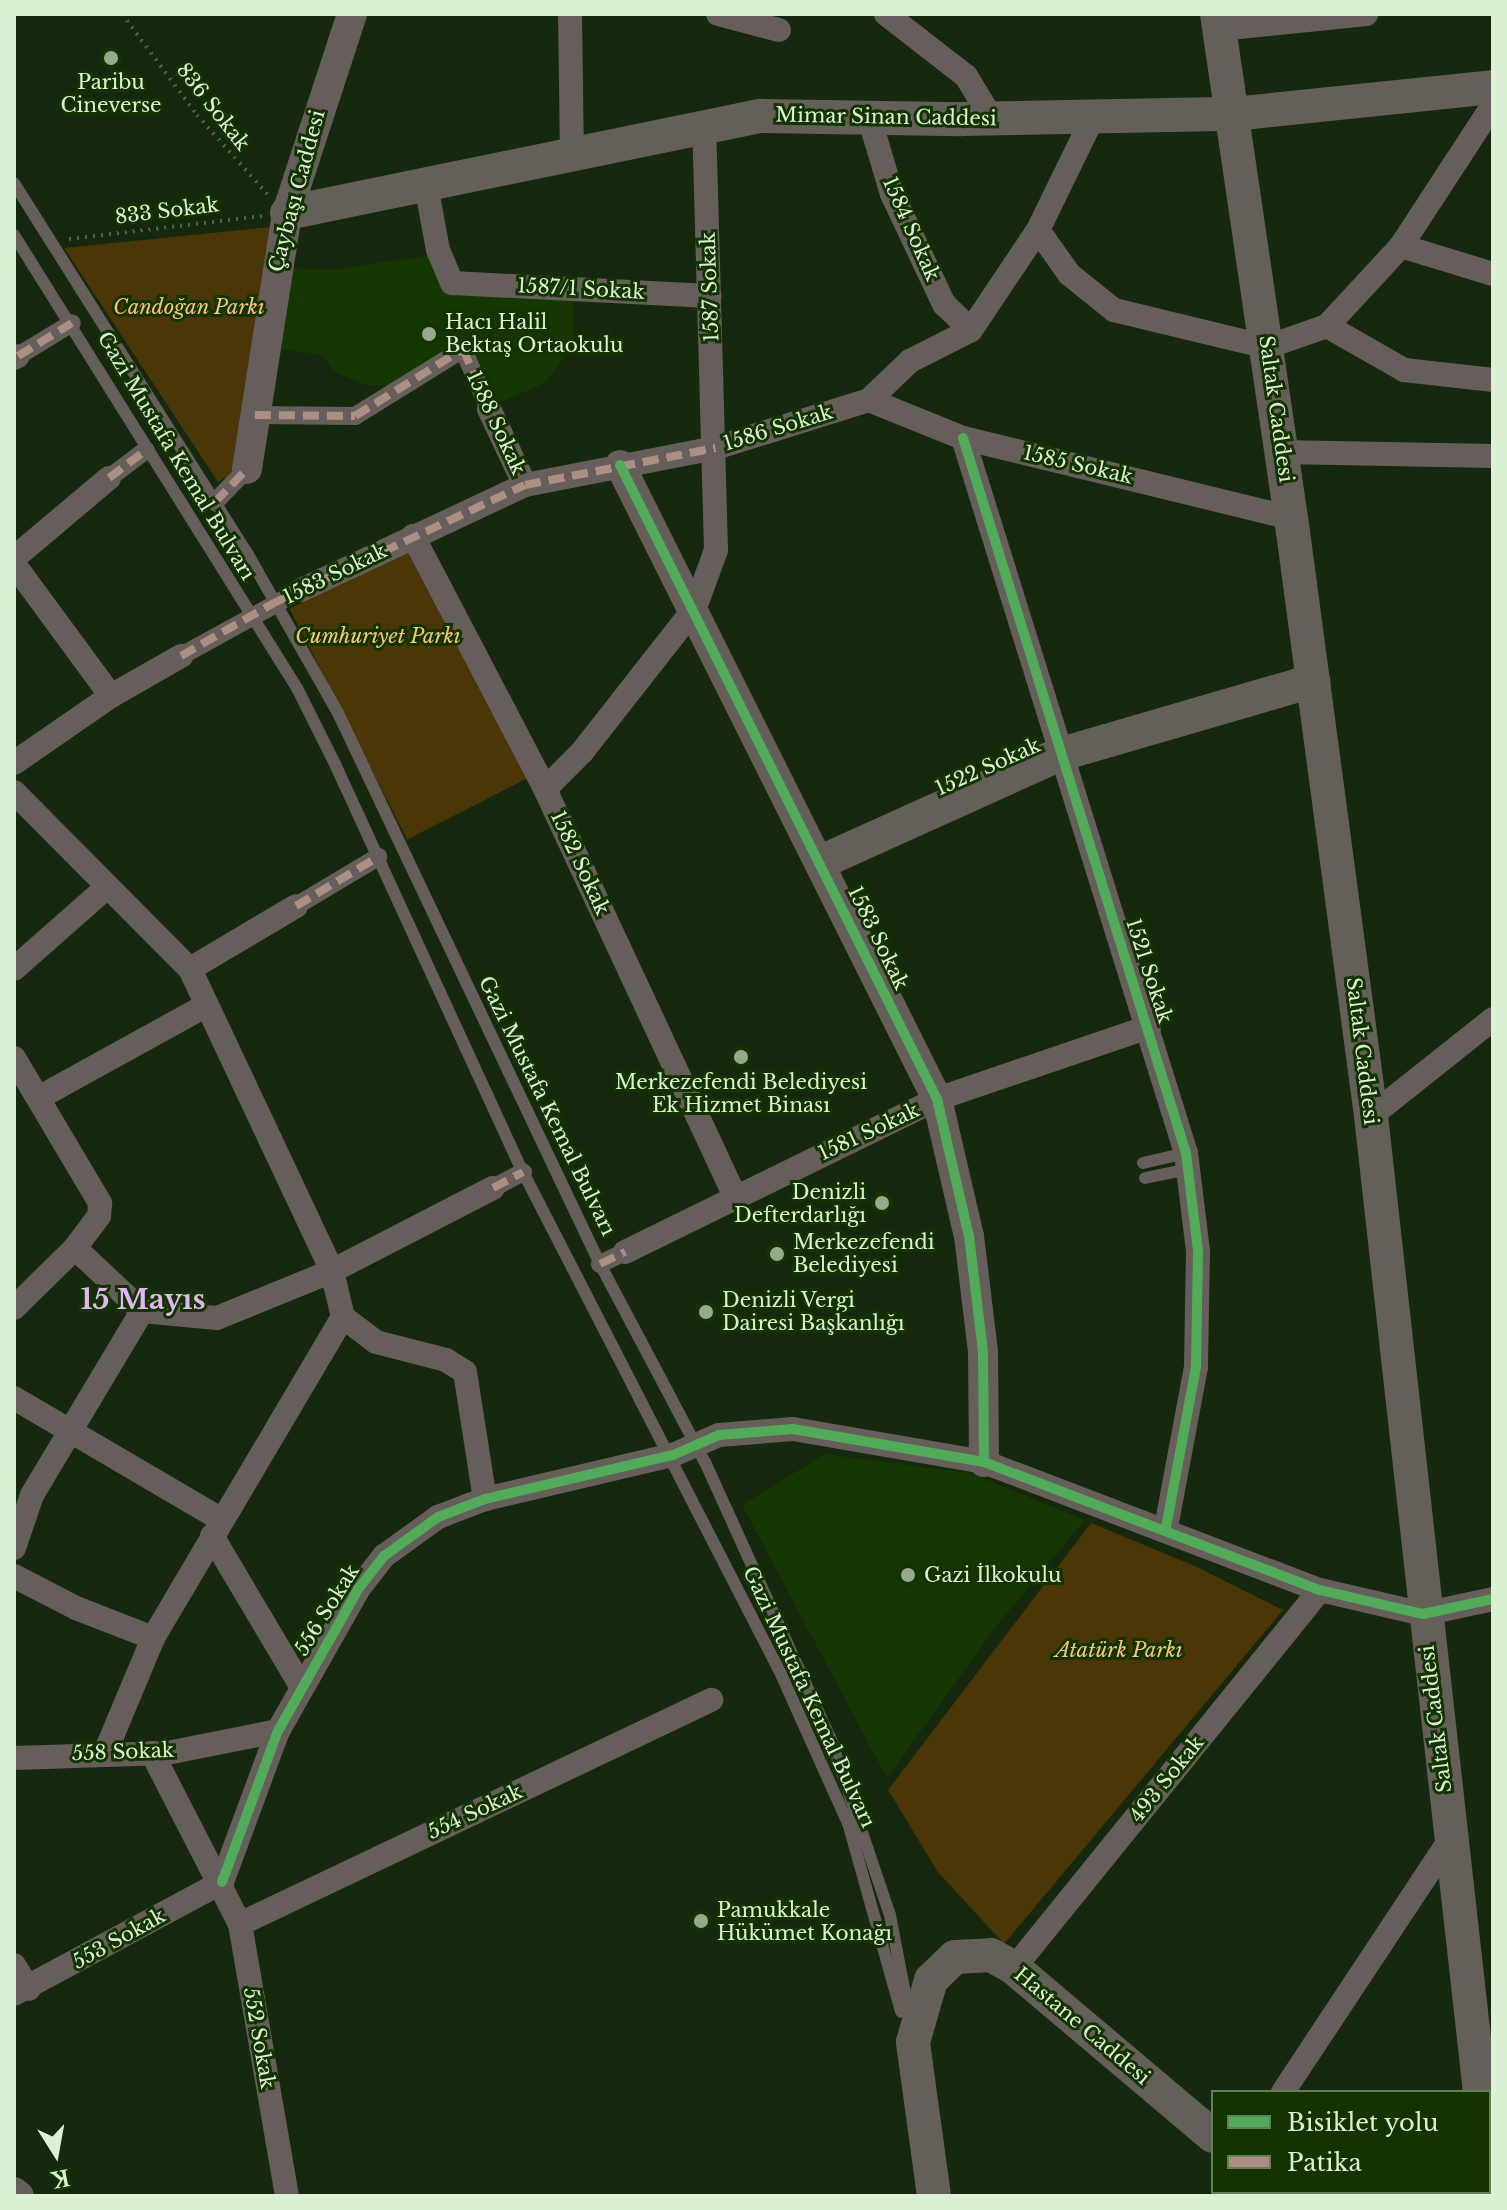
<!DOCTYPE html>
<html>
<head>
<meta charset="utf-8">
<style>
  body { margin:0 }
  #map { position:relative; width:1507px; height:2210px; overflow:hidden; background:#16280d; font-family:"Libre Baskerville",serif }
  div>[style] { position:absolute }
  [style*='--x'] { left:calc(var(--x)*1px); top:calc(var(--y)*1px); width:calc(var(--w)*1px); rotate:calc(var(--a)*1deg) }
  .built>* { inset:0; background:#153802 }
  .green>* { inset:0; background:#4b3608; transform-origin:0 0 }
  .path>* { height:4px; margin-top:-2px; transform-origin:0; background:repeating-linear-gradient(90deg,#585b50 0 2px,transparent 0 8px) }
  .service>* { height:12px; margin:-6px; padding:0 6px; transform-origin:6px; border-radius:6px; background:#655e5a }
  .pedestrian>* { height:18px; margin:-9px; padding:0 9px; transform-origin:9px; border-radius:9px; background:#655e5a }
  .minor>* { height:24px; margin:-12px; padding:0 12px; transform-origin:12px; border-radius:12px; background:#655e5a }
  .tertiary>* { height:30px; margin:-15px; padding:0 15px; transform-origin:15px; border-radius:15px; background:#655e5a }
  .secondary>* { height:34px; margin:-17px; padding:0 17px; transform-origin:17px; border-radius:17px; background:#646059 }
  .quiet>* { height:8px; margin-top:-4px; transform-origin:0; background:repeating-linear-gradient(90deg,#ac8f84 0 16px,transparent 0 24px) }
  .cycleway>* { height:10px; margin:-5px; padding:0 5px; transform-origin:5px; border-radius:5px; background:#51ab58 }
  .dots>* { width:22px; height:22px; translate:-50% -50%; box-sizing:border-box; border:4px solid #133401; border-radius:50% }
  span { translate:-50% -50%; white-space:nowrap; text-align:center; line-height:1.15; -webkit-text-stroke:6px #133401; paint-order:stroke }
  .poi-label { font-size:20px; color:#dcf0d4 }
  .left { translate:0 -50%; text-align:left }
  .right { translate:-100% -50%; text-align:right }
  .street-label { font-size:20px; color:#dcf0d4 }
  .park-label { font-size:20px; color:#f8c578; font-style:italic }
  .district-label { font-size:28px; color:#e4b5f4; font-weight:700 }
  .frame { position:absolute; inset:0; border:16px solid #dcf0d4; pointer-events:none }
  .legend { position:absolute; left:1211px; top:2090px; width:280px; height:104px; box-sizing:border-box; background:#133401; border:2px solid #637f55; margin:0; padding:10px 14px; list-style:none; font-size:24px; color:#dcf0d4 }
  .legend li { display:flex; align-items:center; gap:16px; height:40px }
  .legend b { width:40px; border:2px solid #637f55 }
  .north { position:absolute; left:16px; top:2114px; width:80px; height:80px; -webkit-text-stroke:6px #133401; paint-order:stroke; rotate:169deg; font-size:22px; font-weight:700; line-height:32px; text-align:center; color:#dcf0d4 }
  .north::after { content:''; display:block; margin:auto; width:28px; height:36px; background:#dcf0d4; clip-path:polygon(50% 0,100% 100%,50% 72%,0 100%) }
</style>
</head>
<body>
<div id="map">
  <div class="built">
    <div style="clip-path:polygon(433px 255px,450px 288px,574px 297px,574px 344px,545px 383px,503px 401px,487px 398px,463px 346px,399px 385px,366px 385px,334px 372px,323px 355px,281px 349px,287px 268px,333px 270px)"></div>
    <div style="clip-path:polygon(825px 1454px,970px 1473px,1085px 1520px,997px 1625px,887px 1778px,742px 1505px)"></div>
  </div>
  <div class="green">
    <div style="clip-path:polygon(272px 227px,242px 468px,218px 482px,64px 248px)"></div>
    <div style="left:409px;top:548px;width:259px;height:134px;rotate:63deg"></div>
    <div style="clip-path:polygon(1091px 1523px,1195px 1566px,1283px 1610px,1004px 1944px,938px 1872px,888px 1790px)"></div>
  </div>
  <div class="path">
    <div style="--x:122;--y:14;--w:126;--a:53.4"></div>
    <div style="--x:197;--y:115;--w:107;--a:48.4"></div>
    <div style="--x:14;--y:16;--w:3;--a:-45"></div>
    <div style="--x:69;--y:239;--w:195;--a:-6.8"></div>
  </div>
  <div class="service">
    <div style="--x:14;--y:183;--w:435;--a:57.8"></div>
    <div style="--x:246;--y:551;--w:186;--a:60.4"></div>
    <div style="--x:338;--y:713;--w:610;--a:64.57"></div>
    <div style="--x:600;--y:1264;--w:224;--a:62.1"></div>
    <div style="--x:705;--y:1462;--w:302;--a:65.6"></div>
    <div style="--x:830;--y:1737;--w:188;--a:71.4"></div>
    <div style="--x:890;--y:1915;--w:102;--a:79.2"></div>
    <div style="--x:14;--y:235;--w:534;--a:58.01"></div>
    <div style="--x:297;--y:688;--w:85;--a:63.4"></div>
    <div style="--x:335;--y:764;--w:449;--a:65.3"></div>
    <div style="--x:523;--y:1172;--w:562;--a:62.8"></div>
    <div style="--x:780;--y:1672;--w:166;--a:65.8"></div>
    <div style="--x:848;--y:1823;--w:196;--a:74.3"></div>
    <div style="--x:1143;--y:1163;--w:44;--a:-13.1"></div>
    <div style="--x:1145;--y:1178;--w:44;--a:-11.8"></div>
  </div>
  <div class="pedestrian">
    <div style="--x:18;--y:356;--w:63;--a:-31.4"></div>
    <div style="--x:255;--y:415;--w:100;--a:0.6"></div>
    <div style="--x:355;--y:416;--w:127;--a:-31.8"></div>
    <div style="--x:463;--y:349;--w:65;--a:66.6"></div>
    <div style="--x:109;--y:478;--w:46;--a:-37.1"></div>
    <div style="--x:215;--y:502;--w:46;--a:-45.9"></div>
    <div style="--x:181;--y:656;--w:137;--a:-28.8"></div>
    <div style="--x:296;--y:906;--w:96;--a:-30.9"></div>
    <div style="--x:493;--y:1188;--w:34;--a:-28"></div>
    <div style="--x:600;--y:1264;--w:28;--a:-26"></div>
  </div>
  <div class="minor">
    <div style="--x:570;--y:14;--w:141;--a:89.2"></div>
    <div style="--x:718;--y:14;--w:63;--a:14.7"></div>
    <div style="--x:886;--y:14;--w:101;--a:37.8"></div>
    <div style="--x:966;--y:76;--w:50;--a:58.8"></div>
    <div style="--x:1219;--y:29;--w:148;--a:-5.8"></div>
    <div style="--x:869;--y:117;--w:80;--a:73.4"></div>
    <div style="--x:892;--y:194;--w:122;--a:64.7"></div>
    <div style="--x:944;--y:304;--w:37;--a:44"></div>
    <div style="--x:426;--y:185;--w:66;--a:79.5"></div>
    <div style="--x:438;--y:250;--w:36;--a:67"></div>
    <div style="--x:452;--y:283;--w:258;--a:2.9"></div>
    <div style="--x:1038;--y:230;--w:54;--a:54.8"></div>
    <div style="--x:1069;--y:274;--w:58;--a:38.7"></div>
    <div style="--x:1114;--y:310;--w:157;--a:13.6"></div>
    <div style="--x:1267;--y:347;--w:64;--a:-19.3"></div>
    <div style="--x:1327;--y:326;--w:109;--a:-47.2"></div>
    <div style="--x:1401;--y:246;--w:168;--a:-56.9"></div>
    <div style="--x:1401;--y:246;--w:96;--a:16.9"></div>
    <div style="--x:1327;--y:326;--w:89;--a:29.7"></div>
    <div style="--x:1404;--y:370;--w:90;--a:6.4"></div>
    <div style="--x:14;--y:358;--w:4;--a:-27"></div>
    <div style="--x:869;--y:400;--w:101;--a:22"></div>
    <div style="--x:963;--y:438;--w:338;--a:13.7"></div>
    <div style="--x:489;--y:409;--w:84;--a:64.7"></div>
    <div style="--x:963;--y:438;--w:749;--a:72.68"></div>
    <div style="--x:1186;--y:1153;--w:99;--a:83"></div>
    <div style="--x:1198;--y:1251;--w:116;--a:91"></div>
    <div style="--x:1196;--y:1367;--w:164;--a:100.6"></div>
    <div style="--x:1282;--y:452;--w:211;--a:1.1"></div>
    <div style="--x:413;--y:536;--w:285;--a:62.4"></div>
    <div style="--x:545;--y:789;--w:449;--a:65"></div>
    <div style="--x:14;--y:558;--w:124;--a:-40.1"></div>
    <div style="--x:14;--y:564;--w:164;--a:53.7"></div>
    <div style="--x:301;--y:590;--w:247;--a:-25.1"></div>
    <div style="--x:525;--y:485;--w:194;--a:-11"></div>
    <div style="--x:715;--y:448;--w:161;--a:-17.3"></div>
    <div style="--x:869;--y:400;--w:57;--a:-43.6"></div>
    <div style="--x:910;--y:361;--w:68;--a:-26.9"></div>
    <div style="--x:971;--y:330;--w:120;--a:-56.2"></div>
    <div style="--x:1038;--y:230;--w:126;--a:-64"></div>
    <div style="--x:14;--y:763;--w:118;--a:-34.6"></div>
    <div style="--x:111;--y:696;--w:81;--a:-29.7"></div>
    <div style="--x:545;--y:789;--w:52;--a:-45"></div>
    <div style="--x:582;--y:752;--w:183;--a:-51.9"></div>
    <div style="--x:695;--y:608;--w:62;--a:-70.1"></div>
    <div style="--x:716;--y:550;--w:423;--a:-91.6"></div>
    <div style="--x:14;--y:792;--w:250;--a:45.2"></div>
    <div style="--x:190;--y:969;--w:334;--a:64.8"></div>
    <div style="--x:332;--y:1271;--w:47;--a:76.6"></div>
    <div style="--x:343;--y:1317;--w:41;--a:37.1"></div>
    <div style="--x:376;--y:1342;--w:72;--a:14.4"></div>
    <div style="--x:446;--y:1360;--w:22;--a:32"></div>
    <div style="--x:465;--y:1372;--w:129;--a:81.1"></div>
    <div style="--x:14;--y:969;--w:124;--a:-41.4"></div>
    <div style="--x:190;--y:969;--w:123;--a:-30.7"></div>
    <div style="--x:14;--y:1058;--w:169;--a:59.3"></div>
    <div style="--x:100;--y:1203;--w:13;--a:94"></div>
    <div style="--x:99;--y:1216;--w:40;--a:127"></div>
    <div style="--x:40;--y:1097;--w:188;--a:-28.9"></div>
    <div style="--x:1371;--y:1116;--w:156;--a:-38.5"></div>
    <div style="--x:625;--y:1252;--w:347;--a:-26.1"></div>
    <div style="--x:937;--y:1099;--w:224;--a:-18.8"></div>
    <div style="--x:14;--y:1308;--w:86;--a:-44.5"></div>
    <div style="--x:75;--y:1248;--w:92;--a:43.2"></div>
    <div style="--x:142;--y:1311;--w:75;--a:5.3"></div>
    <div style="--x:217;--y:1318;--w:124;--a:-22.2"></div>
    <div style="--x:332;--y:1271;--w:181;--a:-27.3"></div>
    <div style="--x:14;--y:1398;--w:241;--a:30.4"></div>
    <div style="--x:212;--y:1536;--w:174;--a:59.3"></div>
    <div style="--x:14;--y:1548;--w:56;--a:-71.2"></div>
    <div style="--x:32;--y:1495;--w:214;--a:-59.1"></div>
    <div style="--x:14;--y:1576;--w:70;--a:27.3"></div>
    <div style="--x:76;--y:1608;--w:83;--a:21.3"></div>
    <div style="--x:105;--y:1753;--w:125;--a:-67.3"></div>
    <div style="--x:153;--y:1638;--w:373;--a:-59.4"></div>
    <div style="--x:152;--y:1753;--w:192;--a:62.8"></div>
    <div style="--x:240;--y:1924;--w:276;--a:80.2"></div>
    <div style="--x:14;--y:1758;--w:153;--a:-1.9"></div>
    <div style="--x:167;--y:1753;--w:113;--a:-11.2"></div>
    <div style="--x:222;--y:1882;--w:161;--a:-69.7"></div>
    <div style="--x:278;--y:1731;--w:164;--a:-60.5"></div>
    <div style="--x:359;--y:1588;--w:41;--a:-52"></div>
    <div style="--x:384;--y:1556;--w:67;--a:-35.8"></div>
    <div style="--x:438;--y:1517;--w:50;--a:-21"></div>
    <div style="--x:485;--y:1499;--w:193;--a:-13.2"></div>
    <div style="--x:673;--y:1455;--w:50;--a:-23.5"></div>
    <div style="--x:719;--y:1435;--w:74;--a:-4.6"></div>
    <div style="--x:793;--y:1429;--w:194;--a:9.8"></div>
    <div style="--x:984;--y:1462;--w:360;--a:20.9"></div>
    <div style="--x:1320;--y:1590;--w:106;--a:13.1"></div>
    <div style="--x:1423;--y:1614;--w:72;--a:-12.1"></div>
    <div style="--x:240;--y:1924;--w:522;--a:-25.44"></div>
    <div style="--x:14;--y:1965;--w:28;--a:58"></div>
    <div style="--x:1014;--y:1968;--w:486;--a:-51"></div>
    <div style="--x:14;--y:1994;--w:236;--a:-28.3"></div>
    <div style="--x:1283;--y:2092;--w:302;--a:-56.5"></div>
    <div style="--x:1225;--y:2196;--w:4;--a:-63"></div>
  </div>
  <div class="tertiary">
    <div style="--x:620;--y:465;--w:709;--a:63.43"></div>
    <div style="--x:937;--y:1099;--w:141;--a:76.9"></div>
    <div style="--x:969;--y:1236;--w:116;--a:83.1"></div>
    <div style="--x:983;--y:1351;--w:111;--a:89.5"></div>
    <div style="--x:247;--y:469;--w:259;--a:-81.1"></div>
    <div style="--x:287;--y:213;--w:209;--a:-71.9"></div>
    <div style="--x:14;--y:2192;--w:6;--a:39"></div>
  </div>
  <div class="secondary">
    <div style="--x:1217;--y:14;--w:524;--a:81.65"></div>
    <div style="--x:1293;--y:532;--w:589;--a:82.39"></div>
    <div style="--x:1371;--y:1116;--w:982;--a:83.63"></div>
    <div style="--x:287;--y:213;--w:484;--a:-11.6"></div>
    <div style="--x:761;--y:116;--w:200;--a:0.9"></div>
    <div style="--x:961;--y:119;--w:272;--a:-1.1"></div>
    <div style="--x:1233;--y:114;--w:261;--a:-5.9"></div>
    <div style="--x:821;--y:862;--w:260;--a:-24.3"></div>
    <div style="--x:1058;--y:755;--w:266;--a:-16.2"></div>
    <div style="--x:1489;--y:2168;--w:28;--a:84"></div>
    <div style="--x:1279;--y:2192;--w:6;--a:45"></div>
    <div style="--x:934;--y:2196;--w:155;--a:-97.8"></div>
    <div style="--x:913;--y:2042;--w:65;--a:-73.8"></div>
    <div style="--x:931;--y:1980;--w:33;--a:-44"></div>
    <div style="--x:955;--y:1957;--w:36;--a:-3"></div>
    <div style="--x:991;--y:1955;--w:26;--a:29"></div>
    <div style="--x:1014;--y:1968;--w:260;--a:40.2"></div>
  </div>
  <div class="quiet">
    <div style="--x:18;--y:356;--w:63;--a:-31.4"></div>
    <div style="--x:255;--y:415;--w:100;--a:0.6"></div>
    <div style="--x:355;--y:416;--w:127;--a:-31.8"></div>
    <div style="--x:463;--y:349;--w:65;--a:66.6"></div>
    <div style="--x:109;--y:478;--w:46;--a:-37.1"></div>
    <div style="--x:215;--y:502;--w:46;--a:-45.9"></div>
    <div style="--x:181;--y:656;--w:107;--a:-29.7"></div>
    <div style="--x:274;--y:603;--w:277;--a:-25.2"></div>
    <div style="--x:525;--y:485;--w:194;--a:-11"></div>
    <div style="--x:296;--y:906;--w:96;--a:-30.9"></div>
    <div style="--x:493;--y:1188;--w:34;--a:-28"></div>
    <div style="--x:600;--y:1264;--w:28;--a:-26"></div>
  </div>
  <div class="cycleway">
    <div style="--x:963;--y:438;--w:749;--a:72.68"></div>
    <div style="--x:1186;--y:1153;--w:99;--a:83"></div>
    <div style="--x:1198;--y:1251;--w:116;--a:91"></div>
    <div style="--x:1196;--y:1367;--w:164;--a:100.6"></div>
    <div style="--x:620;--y:465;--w:709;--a:63.43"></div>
    <div style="--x:937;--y:1099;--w:141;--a:76.9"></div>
    <div style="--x:969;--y:1236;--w:116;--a:83.1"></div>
    <div style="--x:983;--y:1351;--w:111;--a:89.5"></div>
    <div style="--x:222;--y:1882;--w:161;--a:-69.7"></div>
    <div style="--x:278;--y:1731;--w:164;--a:-60.5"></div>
    <div style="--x:359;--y:1588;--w:41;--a:-52"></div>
    <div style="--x:384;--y:1556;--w:67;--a:-35.8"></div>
    <div style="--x:438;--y:1517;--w:50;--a:-21"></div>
    <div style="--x:485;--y:1499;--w:193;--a:-13.2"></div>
    <div style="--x:673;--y:1455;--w:50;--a:-23.5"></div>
    <div style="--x:719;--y:1435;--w:74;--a:-4.6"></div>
    <div style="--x:793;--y:1429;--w:194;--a:9.8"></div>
    <div style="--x:984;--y:1462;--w:360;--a:20.9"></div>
    <div style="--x:1320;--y:1590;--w:106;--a:13.1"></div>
    <div style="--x:1423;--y:1614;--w:72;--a:-12.1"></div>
  </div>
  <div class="dots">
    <div style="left:111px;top:58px;background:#97aa8e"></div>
    <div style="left:429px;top:334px;background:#97aa8e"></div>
    <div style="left:741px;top:1057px;background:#97aa8e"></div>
    <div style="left:882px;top:1203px;background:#97aa8e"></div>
    <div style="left:777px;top:1254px;background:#97aa8e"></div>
    <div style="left:706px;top:1312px;background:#97aa8e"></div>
    <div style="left:908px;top:1575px;background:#97aa8e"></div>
    <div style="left:701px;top:1921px;background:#97aa8e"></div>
  </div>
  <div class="poi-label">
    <span style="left:111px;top:94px">Paribu<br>Cineverse</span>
    <span class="left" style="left:445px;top:334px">Hacı Halil<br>Bektaş Ortaokulu</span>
    <span style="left:741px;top:1094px">Merkezefendi Belediyesi<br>Ek Hizmet Binası</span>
    <span class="right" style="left:866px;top:1204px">Denizli<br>Defterdarlığı</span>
    <span class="left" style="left:793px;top:1254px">Merkezefendi<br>Belediyesi</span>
    <span class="left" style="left:722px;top:1312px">Denizli Vergi<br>Dairesi Başkanlığı</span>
    <span class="left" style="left:924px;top:1575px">Gazi İlkokulu</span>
    <span class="left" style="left:717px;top:1922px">Pamukkale<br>Hükümet Konağı</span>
  </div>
  <div class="street-label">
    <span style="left:213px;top:107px;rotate:52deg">836 Sokak</span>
    <span style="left:886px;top:117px;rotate:1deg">Mimar Sinan Caddesi</span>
    <span style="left:297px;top:191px;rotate:-75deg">Çaybaşı Caddesi</span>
    <span style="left:167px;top:211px;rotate:-7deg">833 Sokak</span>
    <span style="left:911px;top:229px;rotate:66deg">1584 Sokak</span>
    <span style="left:710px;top:287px;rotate:-92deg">1587 Sokak</span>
    <span style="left:581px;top:289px;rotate:3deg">1587/1 Sokak</span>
    <span style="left:1276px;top:409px;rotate:82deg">Saltak Caddesi</span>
    <span style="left:496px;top:423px;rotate:65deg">1588 Sokak</span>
    <span style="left:778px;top:428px;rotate:-17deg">1586 Sokak</span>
    <span style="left:176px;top:456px;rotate:59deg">Gazi Mustafa Kemal Bulvarı</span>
    <span style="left:1078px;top:465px;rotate:13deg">1585 Sokak</span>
    <span style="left:335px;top:574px;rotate:-26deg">1583 Sokak</span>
    <span style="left:988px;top:767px;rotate:-24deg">1522 Sokak</span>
    <span style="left:580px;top:863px;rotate:65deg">1582 Sokak</span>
    <span style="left:878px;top:938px;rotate:64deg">1583 Sokak</span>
    <span style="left:1149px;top:971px;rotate:72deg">1521 Sokak</span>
    <span style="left:1362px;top:1051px;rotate:83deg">Saltak Caddesi</span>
    <span style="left:547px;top:1106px;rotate:64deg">Gazi Mustafa Kemal Bulvarı</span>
    <span style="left:869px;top:1132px;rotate:-25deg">1581 Sokak</span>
    <span style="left:327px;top:1610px;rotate:-58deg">556 Sokak</span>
    <span style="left:809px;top:1697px;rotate:65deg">Gazi Mustafa Kemal Bulvarı</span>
    <span style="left:1436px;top:1719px;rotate:-97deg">Saltak Caddesi</span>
    <span style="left:123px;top:1752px;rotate:-2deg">558 Sokak</span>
    <span style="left:1167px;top:1779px;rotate:-51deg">493 Sokak</span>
    <span style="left:475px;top:1812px;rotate:-25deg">554 Sokak</span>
    <span style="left:119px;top:1939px;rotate:-29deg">553 Sokak</span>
    <span style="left:1082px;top:2026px;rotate:40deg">Hastane Caddesi</span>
    <span style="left:259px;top:2038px;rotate:80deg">552 Sokak</span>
  </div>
  <div class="park-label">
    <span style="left:189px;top:307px">Candoğan Parkı</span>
    <span style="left:378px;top:636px">Cumhuriyet Parkı</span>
    <span style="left:1119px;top:1650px">Atatürk Parkı</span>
  </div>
  <div class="district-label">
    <span style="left:143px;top:1300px">15 Mayıs</span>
  </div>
  <div class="frame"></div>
  <ul class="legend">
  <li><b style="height:10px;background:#51ab58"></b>Bisiklet yolu</li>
  <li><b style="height:10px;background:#ac8f84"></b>Patika</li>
  </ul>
  <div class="north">K</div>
</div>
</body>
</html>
